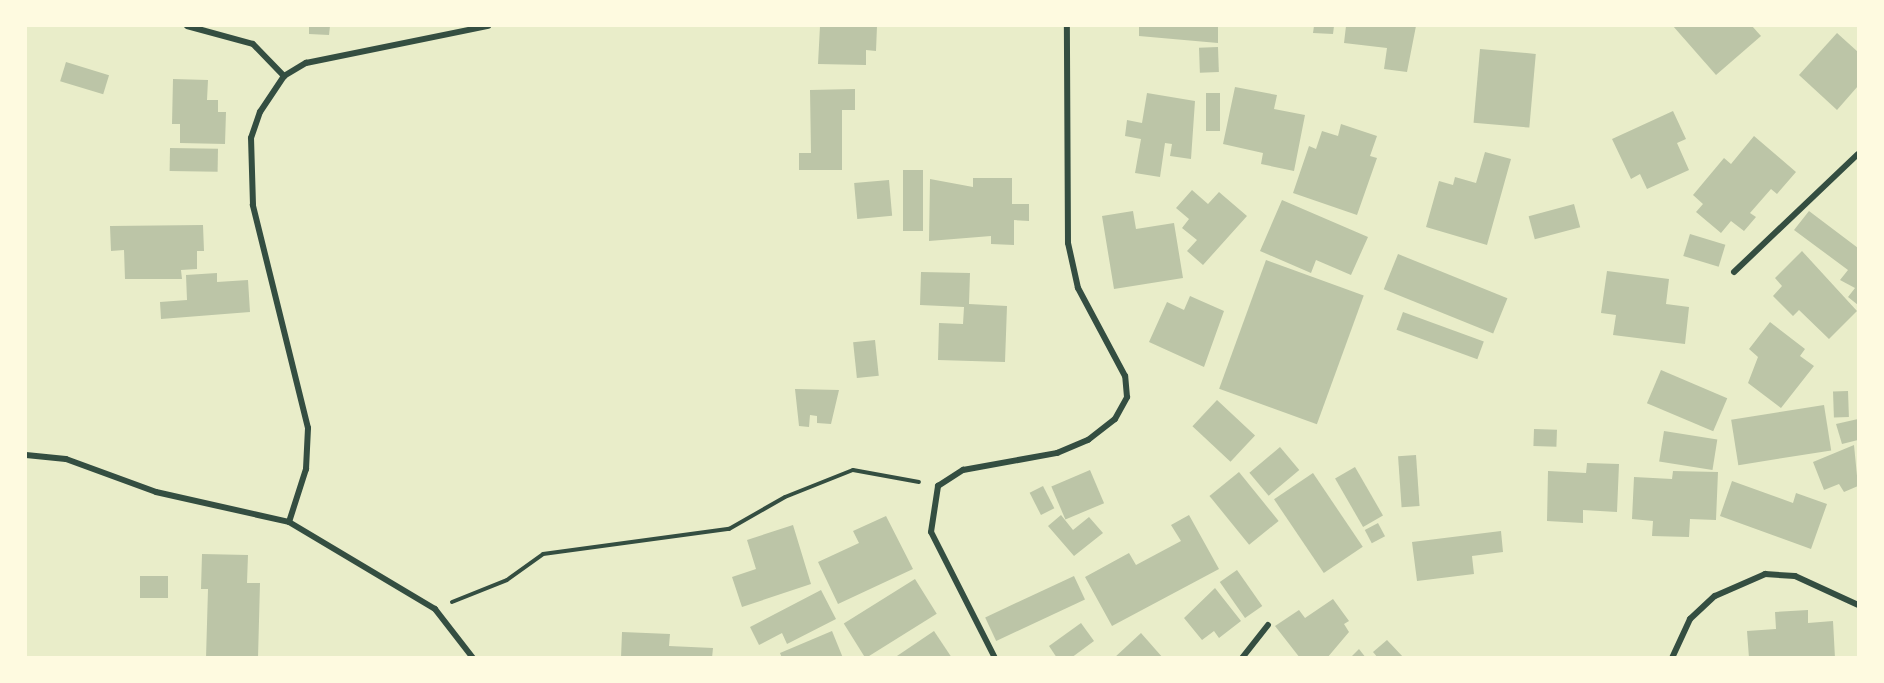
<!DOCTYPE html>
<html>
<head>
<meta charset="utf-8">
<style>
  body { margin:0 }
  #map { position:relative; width:1884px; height:683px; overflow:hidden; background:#e9edc9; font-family:Lato,sans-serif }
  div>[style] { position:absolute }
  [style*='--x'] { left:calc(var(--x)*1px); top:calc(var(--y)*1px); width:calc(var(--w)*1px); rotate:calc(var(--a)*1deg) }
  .building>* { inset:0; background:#bcc5a7; transform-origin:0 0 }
  .path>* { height:4px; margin:-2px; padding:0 2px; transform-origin:2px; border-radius:2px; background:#344e41 }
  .minor>* { height:6px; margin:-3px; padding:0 3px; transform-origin:3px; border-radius:3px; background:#344e41 }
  span { translate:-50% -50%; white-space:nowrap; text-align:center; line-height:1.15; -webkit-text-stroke:6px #fefae0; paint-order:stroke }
  .frame { position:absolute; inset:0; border:27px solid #fefae0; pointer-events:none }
</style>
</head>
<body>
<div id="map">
  <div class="building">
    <div style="clip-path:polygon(309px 26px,330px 26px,329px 35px,309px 34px)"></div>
    <div style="clip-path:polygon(820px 26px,877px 26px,876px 51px,866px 50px,866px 65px,818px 64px)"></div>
    <div style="clip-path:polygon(1139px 26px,1218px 26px,1218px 43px,1139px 36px)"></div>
    <div style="clip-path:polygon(1314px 26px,1334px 26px,1333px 34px,1313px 33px)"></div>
    <div style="clip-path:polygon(1346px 26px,1416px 26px,1407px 72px,1384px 69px,1387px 48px,1344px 43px)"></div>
    <div style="clip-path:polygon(1673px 26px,1752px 26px,1761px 36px,1716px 75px)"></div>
    <div style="clip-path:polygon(1837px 33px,1858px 52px,1858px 86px,1837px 110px,1799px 75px)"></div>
    <div style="left:1218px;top:47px;width:25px;height:19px;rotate:88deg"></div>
    <div style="left:1480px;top:49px;width:56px;height:74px;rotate:5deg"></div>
    <div style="left:66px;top:62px;width:45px;height:20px;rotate:17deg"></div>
    <div style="clip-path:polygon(173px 79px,208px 80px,207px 100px,218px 100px,218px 112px,226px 112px,225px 144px,180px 143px,180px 124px,172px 124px)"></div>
    <div style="clip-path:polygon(1235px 87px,1277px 95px,1274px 109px,1305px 115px,1294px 171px,1261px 164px,1263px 153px,1223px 144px)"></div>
    <div style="clip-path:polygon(855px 89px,855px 110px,842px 110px,842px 170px,799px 170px,799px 153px,811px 153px,810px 90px)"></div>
    <div style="clip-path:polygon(1147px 93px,1195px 101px,1191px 159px,1170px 156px,1172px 144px,1165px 143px,1160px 177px,1135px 173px,1141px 139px,1125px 136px,1127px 120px,1142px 123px)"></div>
    <div style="left:1206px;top:93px;width:14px;height:38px"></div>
    <div style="clip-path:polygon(1673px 111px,1686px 139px,1677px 143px,1689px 170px,1647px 189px,1640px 174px,1631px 179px,1612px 139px)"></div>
    <div style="clip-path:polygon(1341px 124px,1377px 136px,1370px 156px,1377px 158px,1357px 215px,1293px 193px,1309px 146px,1316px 149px,1322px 131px,1338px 136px)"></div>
    <div style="clip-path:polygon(1754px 136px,1796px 172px,1777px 194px,1771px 189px,1750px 213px,1756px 217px,1744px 231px,1731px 221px,1721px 233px,1696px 212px,1703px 204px,1693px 195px,1724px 158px,1731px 164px)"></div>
    <div style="left:170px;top:148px;width:48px;height:23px;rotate:1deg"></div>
    <div style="clip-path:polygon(1485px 152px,1511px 159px,1487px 245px,1426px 227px,1439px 181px,1453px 185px,1455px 177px,1476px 183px)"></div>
    <div style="left:903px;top:170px;width:20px;height:61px"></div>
    <div style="clip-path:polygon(973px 178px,1012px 178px,1012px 204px,1029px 204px,1029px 221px,1014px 220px,1014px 245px,991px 244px,991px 236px,929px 241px,930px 179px,973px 187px)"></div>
    <div style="left:889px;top:180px;width:36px;height:35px;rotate:85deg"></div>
    <div style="clip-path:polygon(1192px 190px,1208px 204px,1219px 192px,1247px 216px,1203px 265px,1187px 251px,1197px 240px,1182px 228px,1189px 219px,1176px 208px)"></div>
    <div style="clip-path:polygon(1282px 200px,1368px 237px,1351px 275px,1316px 260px,1311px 273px,1260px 251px)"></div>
    <div style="left:1574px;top:204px;width:24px;height:47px;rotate:75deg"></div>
    <div style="clip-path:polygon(1133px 211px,1136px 229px,1174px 223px,1183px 278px,1114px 289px,1102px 216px)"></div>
    <div style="clip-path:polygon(1809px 211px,1858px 248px,1858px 305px,1848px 297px,1855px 288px,1840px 280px,1848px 270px,1794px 230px)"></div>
    <div style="clip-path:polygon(203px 225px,204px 251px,197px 251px,197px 269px,181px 270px,182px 279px,125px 279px,124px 250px,111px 251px,110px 226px)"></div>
    <div style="left:1690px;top:234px;width:37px;height:23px;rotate:17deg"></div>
    <div style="clip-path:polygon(1802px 251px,1857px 311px,1829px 339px,1799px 310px,1793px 316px,1773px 296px,1782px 286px,1775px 278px)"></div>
    <div style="left:1398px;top:254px;width:118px;height:38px;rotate:22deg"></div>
    <div style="left:1266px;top:260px;width:104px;height:137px;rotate:20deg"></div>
    <div style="clip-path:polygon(1607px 271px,1669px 279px,1666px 304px,1689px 307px,1685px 344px,1613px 335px,1616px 315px,1601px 313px)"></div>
    <div style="clip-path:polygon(921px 272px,970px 273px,969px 304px,1007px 306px,1005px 362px,938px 360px,939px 323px,963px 324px,964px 307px,920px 305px)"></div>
    <div style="clip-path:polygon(217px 273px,217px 282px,248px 280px,250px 312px,161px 319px,160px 302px,187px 300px,186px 275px)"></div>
    <div style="clip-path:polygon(1190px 296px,1224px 311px,1204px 367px,1149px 342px,1167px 302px,1184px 310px)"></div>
    <div style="left:1403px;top:312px;width:86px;height:19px;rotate:20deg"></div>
    <div style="clip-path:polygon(1770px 322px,1805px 349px,1800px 356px,1814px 366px,1781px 408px,1748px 383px,1758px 357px,1749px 349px)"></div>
    <div style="left:875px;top:340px;width:36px;height:22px;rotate:84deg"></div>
    <div style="left:1661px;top:370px;width:72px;height:36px;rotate:23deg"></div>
    <div style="clip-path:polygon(795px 389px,839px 390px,831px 424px,817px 423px,817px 416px,810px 415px,809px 427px,799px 426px)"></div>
    <div style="left:1848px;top:391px;width:26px;height:15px;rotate:88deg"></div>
    <div style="left:1217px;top:400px;width:52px;height:36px;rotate:43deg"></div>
    <div style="left:1824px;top:405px;width:46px;height:94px;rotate:81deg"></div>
    <div style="clip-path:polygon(1858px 419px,1858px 440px,1842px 444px,1836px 424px)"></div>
    <div style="left:1534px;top:429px;width:23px;height:17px;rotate:2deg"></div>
    <div style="left:1664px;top:431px;width:54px;height:31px;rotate:9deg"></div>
    <div style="clip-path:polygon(1854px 445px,1858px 486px,1844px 492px,1839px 484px,1824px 490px,1813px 462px)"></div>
    <div style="left:1280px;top:447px;width:30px;height:40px;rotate:50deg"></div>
    <div style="left:1416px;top:455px;width:51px;height:18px;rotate:86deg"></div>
    <div style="clip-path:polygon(1587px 463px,1619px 464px,1617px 512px,1583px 510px,1583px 523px,1547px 521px,1548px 471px,1586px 473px)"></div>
    <div style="left:1355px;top:467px;width:56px;height:23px;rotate:60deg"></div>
    <div style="left:1090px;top:470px;width:36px;height:42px;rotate:67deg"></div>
    <div style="clip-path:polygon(1673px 471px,1718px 472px,1716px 520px,1690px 519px,1689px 537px,1652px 536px,1653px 521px,1632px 519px,1634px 477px,1672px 479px)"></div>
    <div style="left:1239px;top:472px;width:63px;height:38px;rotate:51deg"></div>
    <div style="left:1313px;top:473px;width:89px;height:47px;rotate:56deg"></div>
    <div style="clip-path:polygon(1732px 481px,1793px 503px,1796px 493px,1827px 504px,1811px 549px,1720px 516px)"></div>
    <div style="left:1043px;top:486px;width:25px;height:15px;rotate:63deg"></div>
    <div style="clip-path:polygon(1061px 515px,1073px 530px,1089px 517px,1103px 533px,1074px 556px,1048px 526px)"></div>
    <div style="clip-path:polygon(1189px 515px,1219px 569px,1112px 626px,1085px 577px,1129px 553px,1136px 565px,1181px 541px,1171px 525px)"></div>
    <div style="clip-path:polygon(886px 516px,913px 569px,838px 604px,818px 562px,859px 543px,853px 531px)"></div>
    <div style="left:1378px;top:523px;width:15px;height:15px;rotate:62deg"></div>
    <div style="clip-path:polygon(793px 525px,811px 584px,742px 607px,732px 577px,756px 569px,747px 540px)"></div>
    <div style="clip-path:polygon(1501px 531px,1503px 552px,1472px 556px,1474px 574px,1417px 581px,1412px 542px)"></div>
    <div style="clip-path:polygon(202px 554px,248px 555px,247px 583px,260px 583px,258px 658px,206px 658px,208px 589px,201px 589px)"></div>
    <div style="left:1237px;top:570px;width:44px;height:21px;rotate:55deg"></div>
    <div style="left:140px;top:576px;width:28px;height:22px"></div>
    <div style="left:1074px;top:576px;width:26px;height:98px;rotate:65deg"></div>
    <div style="left:915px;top:579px;width:41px;height:84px;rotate:58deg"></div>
    <div style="clip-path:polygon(1215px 588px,1241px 621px,1219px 638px,1214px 631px,1202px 640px,1184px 618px)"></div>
    <div style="clip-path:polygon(821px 590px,836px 619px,787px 644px,782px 633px,759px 645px,750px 627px)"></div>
    <div style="clip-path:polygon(1333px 599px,1349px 621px,1344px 624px,1349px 632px,1327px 658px,1300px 658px,1275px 626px,1299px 610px,1305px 618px)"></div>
    <div style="clip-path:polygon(1808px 610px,1808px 623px,1833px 621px,1835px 658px,1749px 658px,1747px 631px,1776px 629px,1775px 612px)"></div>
    <div style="clip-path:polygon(1081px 623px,1094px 641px,1071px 658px,1057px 658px,1049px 646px)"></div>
    <div style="clip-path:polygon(832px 631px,843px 658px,782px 658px,780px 653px)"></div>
    <div style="clip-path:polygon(934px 631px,952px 658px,894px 658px)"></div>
    <div style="clip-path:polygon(622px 632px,670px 634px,669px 646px,713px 648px,712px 658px,621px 658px)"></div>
    <div style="clip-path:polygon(1141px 633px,1163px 658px,1114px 658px)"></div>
    <div style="clip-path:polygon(1387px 640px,1404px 658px,1378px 658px,1373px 652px)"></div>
    <div style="clip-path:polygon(1359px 649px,1366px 658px,1350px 658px)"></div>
  </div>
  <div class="path">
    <div style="--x:452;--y:602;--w:59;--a:-21.8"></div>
    <div style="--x:507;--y:580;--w:44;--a:-35.8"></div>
    <div style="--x:543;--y:554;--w:188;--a:-7.7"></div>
    <div style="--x:729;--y:529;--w:64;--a:-29.7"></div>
    <div style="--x:785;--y:497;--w:73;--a:-21.7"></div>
    <div style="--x:853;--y:470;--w:67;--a:10.3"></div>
  </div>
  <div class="minor">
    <div style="--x:187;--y:26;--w:68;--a:15.3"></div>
    <div style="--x:253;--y:44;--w:45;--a:45.9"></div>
    <div style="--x:1734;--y:272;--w:171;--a:-43.6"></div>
    <div style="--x:26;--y:455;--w:40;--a:5.7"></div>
    <div style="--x:66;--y:459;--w:96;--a:20.1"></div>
    <div style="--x:156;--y:492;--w:136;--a:12.7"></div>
    <div style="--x:289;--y:522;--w:170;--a:30.8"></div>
    <div style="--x:435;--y:609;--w:62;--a:52.2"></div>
    <div style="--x:289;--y:522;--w:56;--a:-72.2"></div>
    <div style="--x:306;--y:469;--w:41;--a:-87.2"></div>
    <div style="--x:308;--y:428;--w:230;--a:-103.9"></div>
    <div style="--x:253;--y:205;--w:67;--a:-91.7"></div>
    <div style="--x:251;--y:138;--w:28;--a:-71"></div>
    <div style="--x:260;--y:112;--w:43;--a:-56.3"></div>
    <div style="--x:284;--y:76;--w:26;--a:-31"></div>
    <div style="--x:306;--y:63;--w:186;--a:-11.5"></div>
    <div style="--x:995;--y:658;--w:141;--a:-116.9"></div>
    <div style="--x:931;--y:532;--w:47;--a:-81.3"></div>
    <div style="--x:938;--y:486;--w:30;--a:-33"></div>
    <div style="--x:963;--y:470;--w:96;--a:-10.3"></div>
    <div style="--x:1057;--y:453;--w:34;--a:-23"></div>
    <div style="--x:1088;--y:440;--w:34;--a:-38"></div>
    <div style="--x:1115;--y:419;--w:25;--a:-61"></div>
    <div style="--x:1127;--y:397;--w:21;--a:-95"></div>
    <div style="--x:1125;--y:376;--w:100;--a:-118.1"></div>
    <div style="--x:1078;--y:288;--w:46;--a:-102.5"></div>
    <div style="--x:1068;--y:243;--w:217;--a:-90.3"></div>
    <div style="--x:1242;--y:658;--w:42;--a:-51.8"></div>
    <div style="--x:1672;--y:658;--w:43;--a:-65.2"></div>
    <div style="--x:1690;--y:619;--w:34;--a:-43"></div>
    <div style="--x:1715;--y:596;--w:55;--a:-23.7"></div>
    <div style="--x:1765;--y:574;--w:30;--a:4"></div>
    <div style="--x:1795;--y:576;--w:69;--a:24.7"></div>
  </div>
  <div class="frame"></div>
</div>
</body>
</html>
